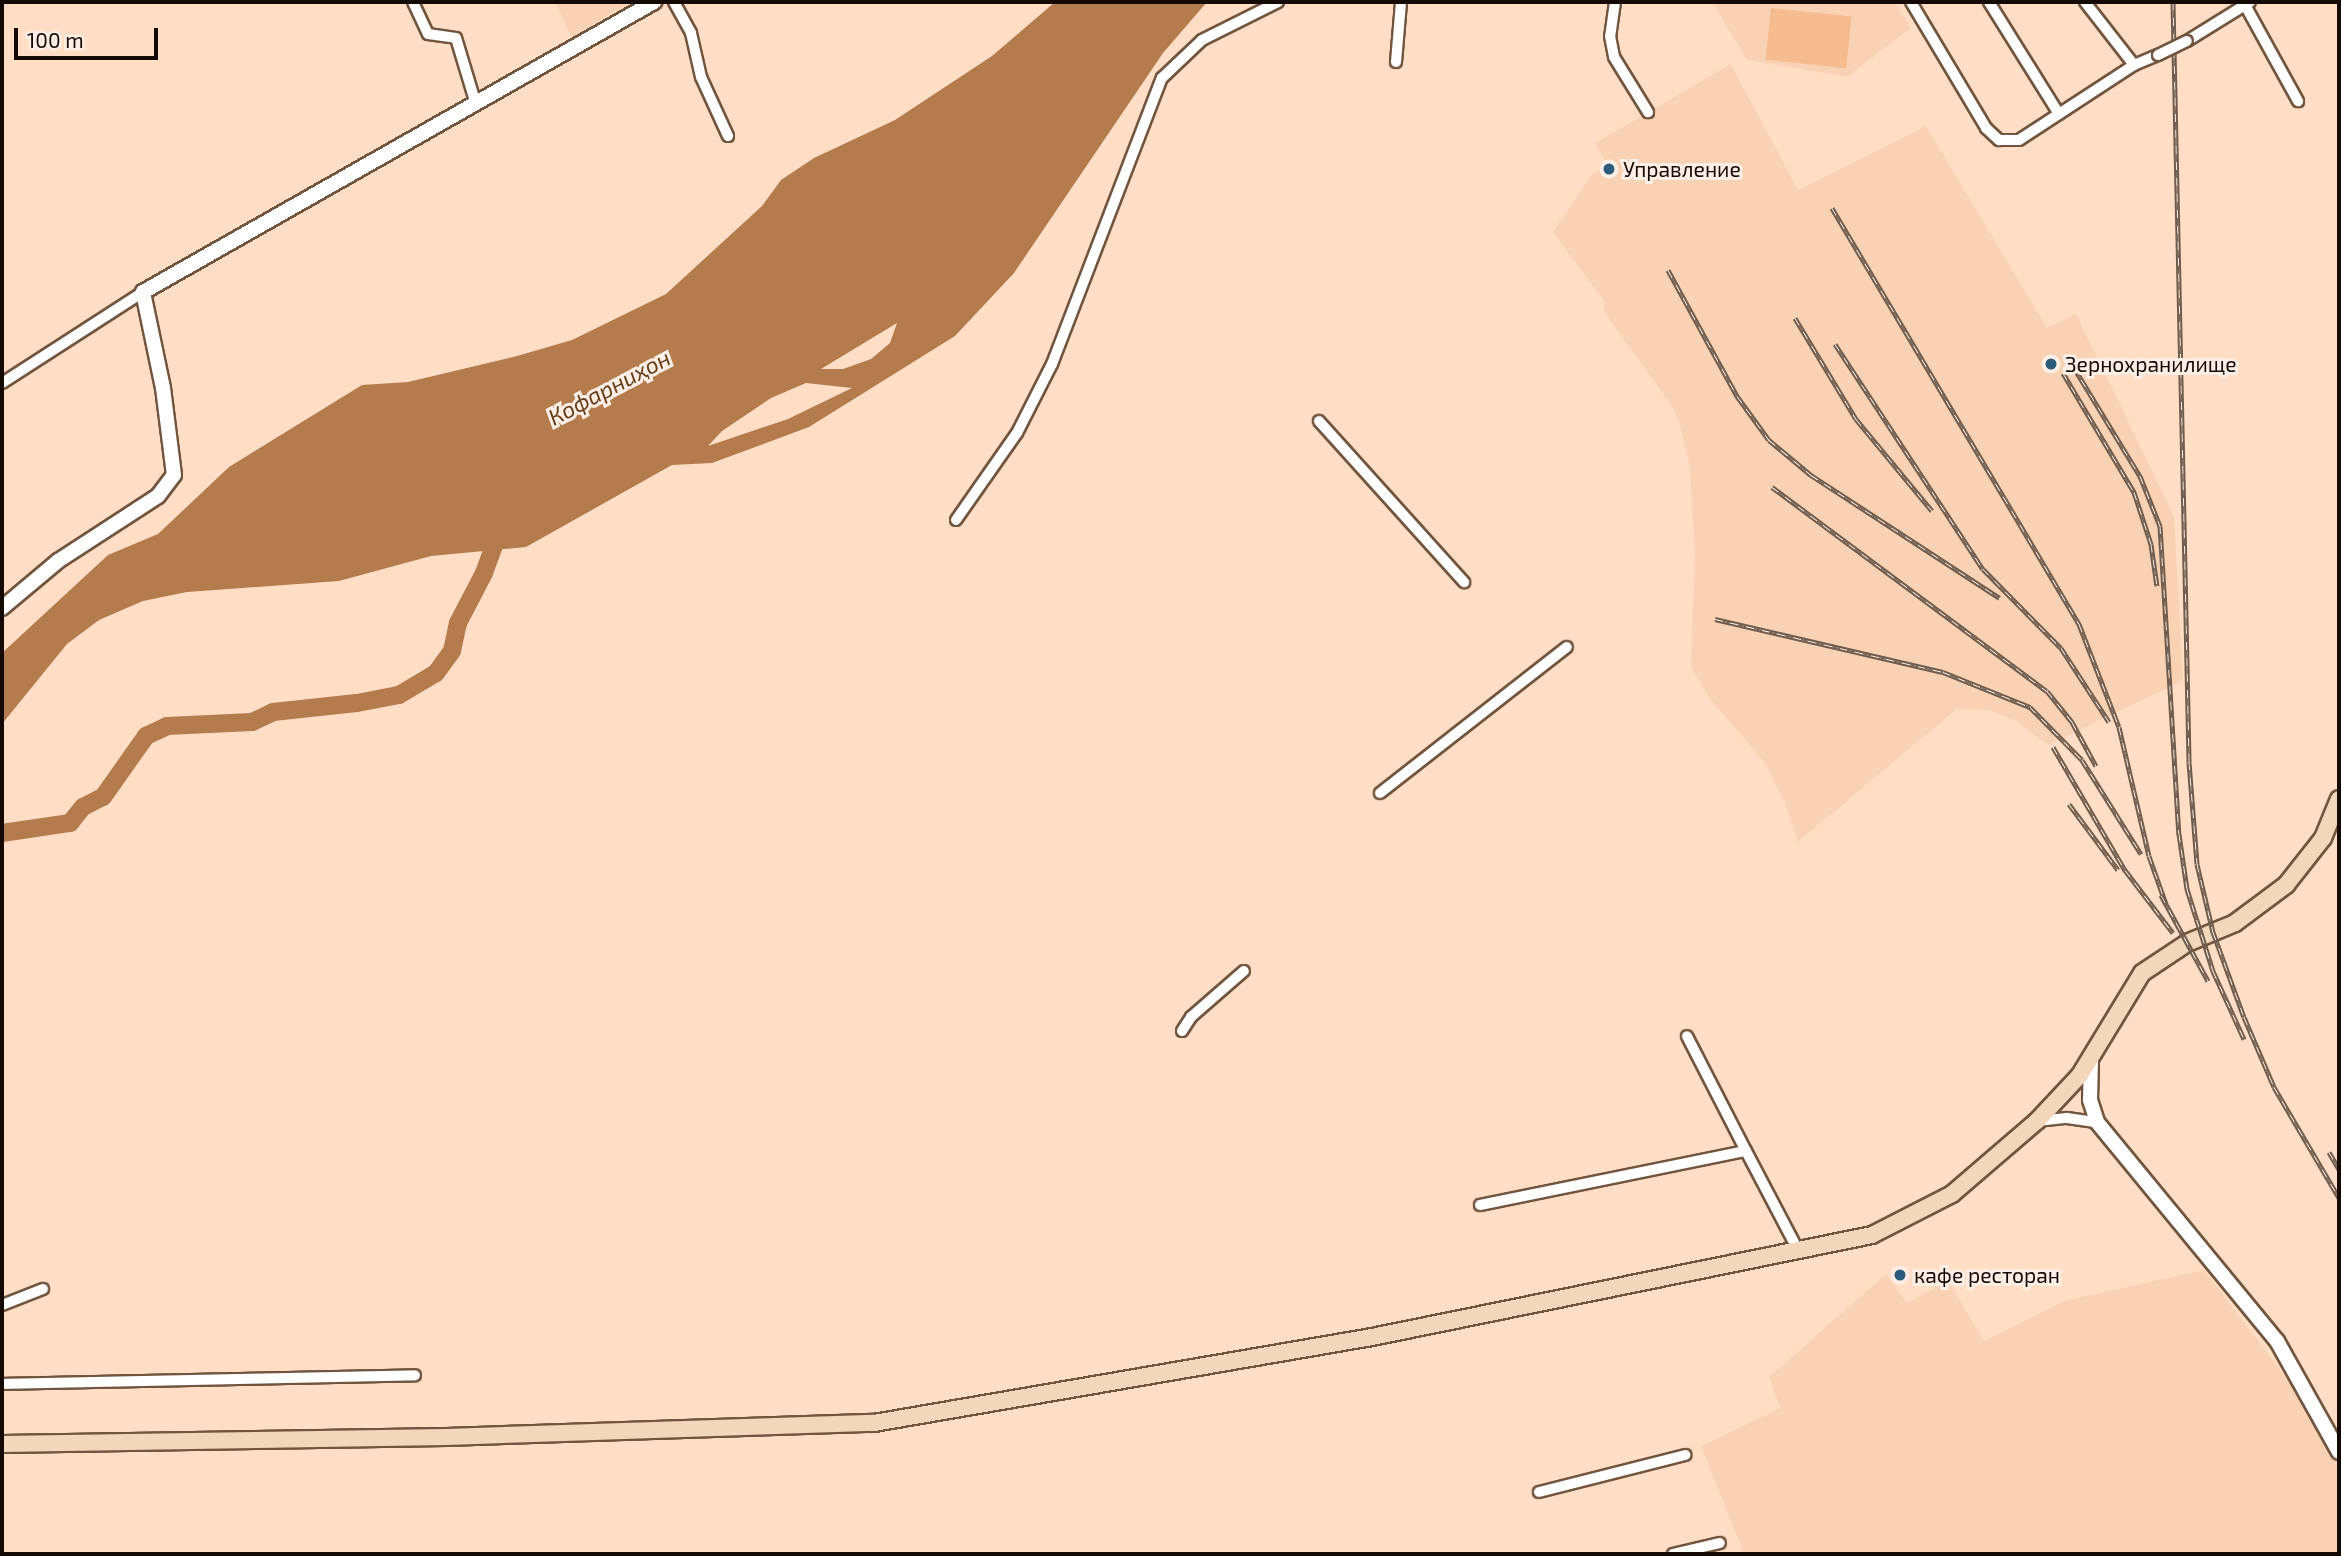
<!DOCTYPE html>
<html>
<head>
<meta charset="utf-8">
<style>
  body { margin:0 }
  #map { position:relative; width:2341px; height:1556px; overflow:hidden; background:#ffdec5; font-family:"Exo 2",sans-serif }
  div>[style] { position:absolute }
  [style*='--x'] { left:calc(var(--x)*1px); top:calc(var(--y)*1px); width:calc(var(--w)*1px); rotate:calc(var(--a)*1deg) }
  .built>* { inset:0; background:#f9d2b4 }
  .green>* { inset:0; background:#f5bc90; transform-origin:0 0 }
  .water>* { inset:0; background:#b47b4d }
  .river>* { height:18px; margin:-9px; padding:0 9px; transform-origin:9px; border-radius:9px; background:#b47b4d }
  .roads { filter:drop-shadow(2px 0 #71553f) drop-shadow(-2px 0 #71553f) drop-shadow(0 2px #71553f) drop-shadow(0 -2px #71553f) }
  .minor>* { height:10px; margin:-5px; padding:0 5px; transform-origin:5px; border-radius:5px; background:#fff }
  .tertiary>* { height:14px; margin:-7px; padding:0 7px; transform-origin:7px; border-radius:7px; background:#fff }
  .secondary>* { height:16px; margin:-8px; padding:0 8px; transform-origin:8px; border-radius:8px; background:#f2d7bb }
  .rail>* { height:5px; margin-top:-2.5px; transform-origin:0; background:repeating-linear-gradient(90deg,#fdefe5 0 8px,#6e5c4e 0 16px); box-sizing:border-box; border-block:2px solid #6e5c4e }
  .bridges { filter:drop-shadow(2px 0 #71553f) drop-shadow(-2px 0 #71553f) drop-shadow(0 2px #71553f) drop-shadow(0 -2px #71553f) }
  .minor-bridge>* { height:10px; margin:-5px; padding:0 5px; transform-origin:5px; border-radius:5px; background:#fff }
  .dots>* { width:19px; height:19px; translate:-50% -50%; box-sizing:border-box; border:4px solid #fdefe5; border-radius:50% }
  span { translate:-50% -50%; white-space:nowrap; text-align:center; line-height:1.15; -webkit-text-stroke:6px #fdefe5; paint-order:stroke }
  .poi-label { font-size:21px; color:#140a03 }
  .left { translate:0 -50%; text-align:left }
  .water-label { font-size:23px; color:#673f1c; font-style:italic }
  .frame { position:absolute; inset:0; border:4px solid #140a03; pointer-events:none }
  .scale { position:absolute; left:14px; top:28px; width:144px; height:32px; box-sizing:border-box; border:4px solid #140a03; border-top:0; padding-left:9px; font-size:21px; line-height:24px; white-space:nowrap; color:#140a03; -webkit-text-stroke:5px #fdefe5; paint-order:stroke }
</style>
</head>
<body>
<div id="map">
  <div class="built">
    <div style="clip-path:polygon(555px 2px,631px 2px,571px 37px)"></div>
    <div style="clip-path:polygon(1712px 2px,1895px 2px,1911px 28px,1847px 77px,1747px 60px)"></div>
    <div style="clip-path:polygon(1731px 64px,1798px 190px,1926px 126px,2047px 328px,2076px 314px,2174px 516px,2183px 681px,2048px 745px,2016px 721px,1988px 710px,1957px 709px,1798px 842px,1784px 801px,1764px 762px,1710px 699px,1691px 667px,1695px 555px,1690px 469px,1680px 424px,1671px 405px,1604px 312px,1604px 301px,1553px 232px,1592px 174px,1607px 165px,1595px 143px)"></div>
    <div style="clip-path:polygon(2204px 1270px,2304px 1401px,2339px 1466px,2339px 1554px,1744px 1554px,1701px 1446px,1780px 1408px,1769px 1377px,1886px 1274px,1907px 1303px,1948px 1281px,1984px 1341px,2064px 1301px)"></div>
  </div>
  <div class="green">
    <div style="left:1771px;top:8px;width:81px;height:52px;rotate:6deg"></div>
  </div>
  <div class="water">
    <div style="clip-path:polygon(evenodd,1055px 2px,1207px 2px,1163px 53px,1014px 273px,955px 336px,809px 427px,712px 463px,672px 465px,526px 547px,431px 556px,339px 581px,187px 592px,143px 601px,99px 620px,67px 644px,2px 724px,2px 653px,108px 555px,158px 534px,229px 467px,362px 385px,408px 382px,517px 356px,572px 340px,666px 294px,762px 206px,781px 180px,814px 158px,895px 120px,992px 56px,1055px 2px,897px 323px,890px 343px,871px 359px,843px 369px,821px 369px,897px 323px,1055px 2px,806px 383px,852px 388px,788px 419px,708px 446px,722px 431px,771px 398px,806px 383px)"></div>
  </div>
  <div class="river">
    <div style="--x:2;--y:833;--w:69;--a:-8.4"></div>
    <div style="--x:70;--y:823;--w:21;--a:-51"></div>
    <div style="--x:83;--y:807;--w:22;--a:-27"></div>
    <div style="--x:103;--y:797;--w:75;--a:-54.8"></div>
    <div style="--x:146;--y:736;--w:23;--a:-25"></div>
    <div style="--x:167;--y:726;--w:85;--a:-2.7"></div>
    <div style="--x:252;--y:722;--w:23;--a:-25"></div>
    <div style="--x:273;--y:712;--w:84;--a:-6.1"></div>
    <div style="--x:357;--y:703;--w:43;--a:-10.8"></div>
    <div style="--x:399;--y:695;--w:43;--a:-30.7"></div>
    <div style="--x:436;--y:673;--w:27;--a:-54"></div>
    <div style="--x:452;--y:651;--w:29;--a:-78"></div>
    <div style="--x:458;--y:623;--w:56;--a:-62.5"></div>
    <div style="--x:484;--y:573;--w:30;--a:-70"></div>
    <div style="--x:494;--y:545;--w:14;--a:-102"></div>
  </div>
  <div class="roads">
    <div class="minor">
      <div style="--x:413;--y:2;--w:35;--a:65"></div>
      <div style="--x:428;--y:34;--w:28;--a:8"></div>
      <div style="--x:456;--y:38;--w:66;--a:73.2"></div>
      <div style="--x:674;--y:2;--w:35;--a:61"></div>
      <div style="--x:691;--y:33;--w:45;--a:77.2"></div>
      <div style="--x:701;--y:77;--w:65;--a:65.4"></div>
      <div style="--x:1615;--y:2;--w:34;--a:98"></div>
      <div style="--x:1610;--y:36;--w:21;--a:79"></div>
      <div style="--x:1614;--y:57;--w:65;--a:58.3"></div>
      <div style="--x:1911;--y:2;--w:147;--a:59.2"></div>
      <div style="--x:1986;--y:128;--w:18;--a:43"></div>
      <div style="--x:1999;--y:140;--w:20;--a:0"></div>
      <div style="--x:2019;--y:140;--w:137;--a:-33.1"></div>
      <div style="--x:1989;--y:2;--w:132;--a:58"></div>
      <div style="--x:2085;--y:2;--w:80;--a:52.1"></div>
      <div style="--x:2134;--y:65;--w:26;--a:-23"></div>
      <div style="--x:2245;--y:5;--w:110;--a:61.1"></div>
      <div style="--x:2187;--y:41;--w:74;--a:-31.8"></div>
      <div style="--x:1396;--y:62;--w:60;--a:-85.2"></div>
      <div style="--x:2;--y:383;--w:168;--a:-32.8"></div>
      <div style="--x:1319;--y:421;--w:217;--a:48"></div>
      <div style="--x:956;--y:520;--w:106;--a:-55"></div>
      <div style="--x:1017;--y:433;--w:77;--a:-63.1"></div>
      <div style="--x:1052;--y:364;--w:306;--a:-69"></div>
      <div style="--x:1162;--y:78;--w:55;--a:-43.5"></div>
      <div style="--x:1202;--y:40;--w:85;--a:-26.6"></div>
      <div style="--x:1380;--y:793;--w:237;--a:-38"></div>
      <div style="--x:1182;--y:1031;--w:17;--a:-57"></div>
      <div style="--x:1191;--y:1017;--w:70;--a:-41"></div>
      <div style="--x:2037;--y:1121;--w:30;--a:-6"></div>
      <div style="--x:2067;--y:1118;--w:30;--a:8"></div>
      <div style="--x:1746;--y:1151;--w:112;--a:62.3"></div>
      <div style="--x:1480;--y:1205;--w:271;--a:-11.5"></div>
      <div style="--x:1746;--y:1151;--w:129;--a:-117.2"></div>
      <div style="--x:2;--y:1305;--w:44;--a:-21.3"></div>
      <div style="--x:2;--y:1384;--w:413;--a:-1.2"></div>
      <div style="--x:1539;--y:1492;--w:151;--a:-14.2"></div>
      <div style="--x:1673;--y:1554;--w:48;--a:-13.2"></div>
    </div>
    <div class="tertiary">
      <div style="--x:2;--y:608;--w:73;--a:-40"></div>
      <div style="--x:58;--y:561;--w:119;--a:-33"></div>
      <div style="--x:158;--y:496;--w:26;--a:-53"></div>
      <div style="--x:174;--y:475;--w:88;--a:-97.2"></div>
      <div style="--x:163;--y:388;--w:98;--a:-101.8"></div>
      <div style="--x:143;--y:292;--w:588;--a:-29.58"></div>
      <div style="--x:2091;--y:1060;--w:40;--a:91.4"></div>
      <div style="--x:2090;--y:1100;--w:23;--a:72"></div>
      <div style="--x:2097;--y:1122;--w:283;--a:50.6"></div>
      <div style="--x:2277;--y:1341;--w:127;--a:60.8"></div>
    </div>
    <div class="secondary">
      <div style="--x:2;--y:1444;--w:444;--a:-0.9"></div>
      <div style="--x:446;--y:1437;--w:428;--a:-1.9"></div>
      <div style="--x:874;--y:1423;--w:505;--a:-9.8"></div>
      <div style="--x:1372;--y:1337;--w:510;--a:-11.53"></div>
      <div style="--x:1872;--y:1235;--w:90;--a:-27.1"></div>
      <div style="--x:1952;--y:1194;--w:112;--a:-40.7"></div>
      <div style="--x:2037;--y:1121;--w:63;--a:-46.9"></div>
      <div style="--x:2080;--y:1075;--w:119;--a:-58.7"></div>
      <div style="--x:2142;--y:973;--w:54;--a:-33.7"></div>
      <div style="--x:2187;--y:943;--w:52;--a:-22.6"></div>
      <div style="--x:2235;--y:923;--w:64;--a:-36.7"></div>
      <div style="--x:2286;--y:885;--w:60;--a:-51.8"></div>
      <div style="--x:2323;--y:838;--w:42;--a:-67.7"></div>
    </div>
  </div>
  <div class="rail">
    <div style="--x:2173;--y:2;--w:760;--a:88.79"></div>
    <div style="--x:2189;--y:762;--w:102;--a:85.5"></div>
    <div style="--x:2197;--y:864;--w:70;--a:76.8"></div>
    <div style="--x:2213;--y:932;--w:90;--a:70"></div>
    <div style="--x:2244;--y:1017;--w:76;--a:66.8"></div>
    <div style="--x:2274;--y:1087;--w:129;--a:59.6"></div>
    <div style="--x:1832;--y:208;--w:484;--a:59.3"></div>
    <div style="--x:2079;--y:624;--w:110;--a:68.8"></div>
    <div style="--x:2119;--y:727;--w:132;--a:76.9"></div>
    <div style="--x:2149;--y:856;--w:51;--a:70.5"></div>
    <div style="--x:1668;--y:270;--w:144;--a:61.3"></div>
    <div style="--x:1737;--y:396;--w:54;--a:54"></div>
    <div style="--x:1769;--y:440;--w:55;--a:39.8"></div>
    <div style="--x:1811;--y:475;--w:225;--a:33.1"></div>
    <div style="--x:1795;--y:318;--w:118;--a:58.9"></div>
    <div style="--x:1856;--y:419;--w:119;--a:50.4"></div>
    <div style="--x:1835;--y:344;--w:269;--a:56.7"></div>
    <div style="--x:1983;--y:569;--w:111;--a:45.4"></div>
    <div style="--x:2061;--y:648;--w:88;--a:57"></div>
    <div style="--x:2073;--y:366;--w:129;--a:58.7"></div>
    <div style="--x:2140;--y:476;--w:54;--a:68.2"></div>
    <div style="--x:2160;--y:526;--w:309;--a:86.5"></div>
    <div style="--x:2179;--y:834;--w:56;--a:81.7"></div>
    <div style="--x:2187;--y:889;--w:86;--a:72.4"></div>
    <div style="--x:2213;--y:971;--w:75;--a:65.5"></div>
    <div style="--x:2063;--y:373;--w:139;--a:59.2"></div>
    <div style="--x:2134;--y:492;--w:55;--a:71.9"></div>
    <div style="--x:2151;--y:544;--w:42;--a:81.9"></div>
    <div style="--x:1772;--y:487;--w:342;--a:36.6"></div>
    <div style="--x:2047;--y:691;--w:40;--a:51"></div>
    <div style="--x:2072;--y:722;--w:50;--a:61.4"></div>
    <div style="--x:1715;--y:619;--w:234;--a:13.1"></div>
    <div style="--x:1943;--y:672;--w:94;--a:21.9"></div>
    <div style="--x:2030;--y:707;--w:74;--a:45.5"></div>
    <div style="--x:2082;--y:760;--w:111;--a:57.9"></div>
    <div style="--x:2053;--y:747;--w:143;--a:59.7"></div>
    <div style="--x:2125;--y:870;--w:79;--a:52.7"></div>
    <div style="--x:2069;--y:804;--w:82;--a:53.4"></div>
    <div style="--x:2161;--y:895;--w:98;--a:61.3"></div>
    <div style="--x:2329;--y:1152;--w:20;--a:60"></div>
  </div>
  <div class="bridges">
    <div class="minor-bridge">
      <div style="--x:2158;--y:55;--w:32;--a:-26"></div>
    </div>
  </div>
  <div class="dots">
    <div style="left:1609px;top:169px;background:#2c5c7b"></div>
    <div style="left:2051px;top:364px;background:#2c5c7b"></div>
    <div style="left:1900px;top:1275px;background:#2c5c7b"></div>
  </div>
  <div class="poi-label">
    <span class="left" style="left:1623px;top:169px">Управление</span>
    <span class="left" style="left:2065px;top:364px">Зернохранилище</span>
    <span class="left" style="left:1914px;top:1275px">кафе ресторан</span>
  </div>
  <div class="water-label">
    <span style="left:609px;top:387px;rotate:-28deg">Кофарниҳон</span>
  </div>
  <div class="frame"></div>
  <div class="scale">100 m</div>
</div>
</body>
</html>
